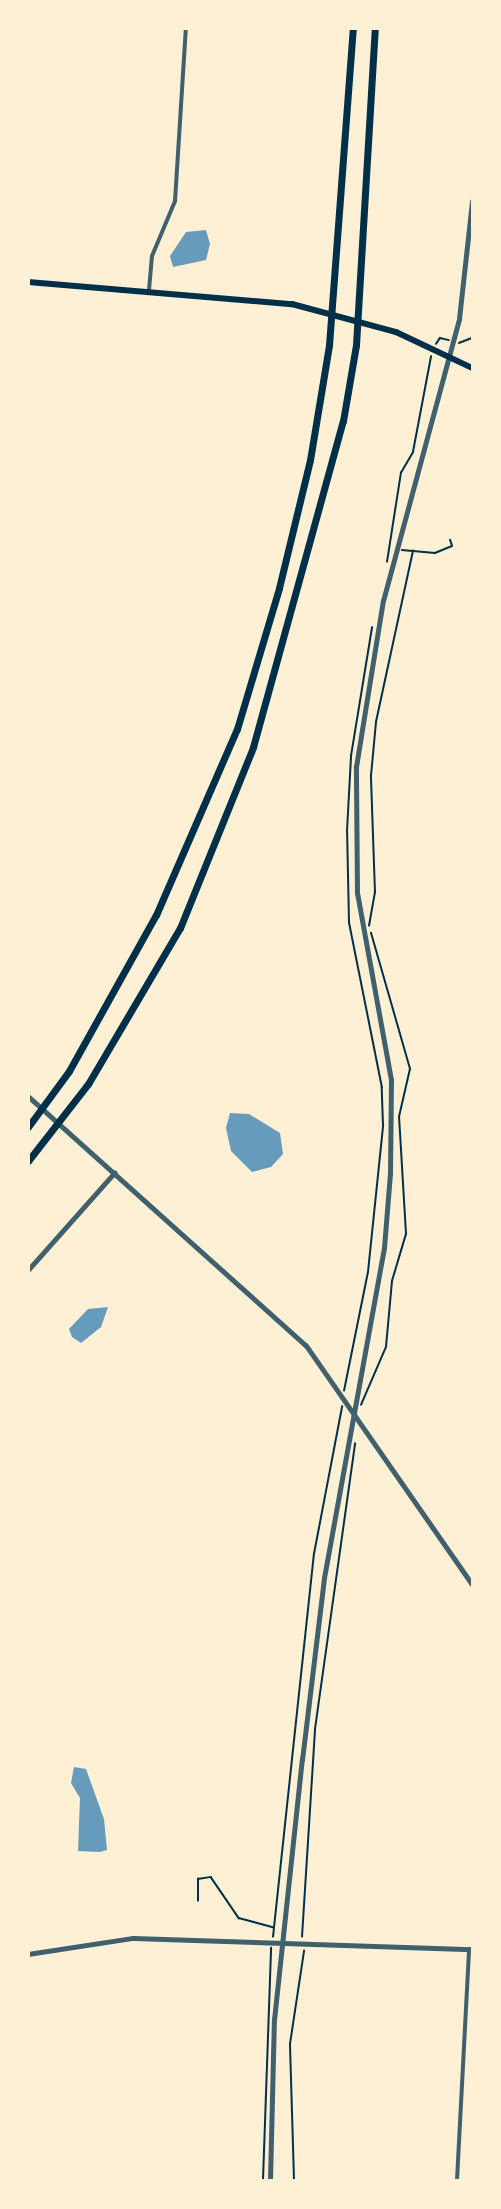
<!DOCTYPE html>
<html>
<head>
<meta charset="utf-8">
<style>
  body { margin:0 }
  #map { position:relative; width:501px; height:2209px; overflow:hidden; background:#fdf0d5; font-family:"PT Sans",sans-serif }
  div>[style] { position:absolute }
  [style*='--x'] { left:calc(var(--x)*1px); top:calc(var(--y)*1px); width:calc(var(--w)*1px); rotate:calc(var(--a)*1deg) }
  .water>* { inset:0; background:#669bbc }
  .path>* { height:1.5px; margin:-0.75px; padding:0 0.75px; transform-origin:0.75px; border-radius:0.75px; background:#003049 }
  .minor>* { height:4px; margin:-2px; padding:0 2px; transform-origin:2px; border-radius:2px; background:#3f606c }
  .tertiary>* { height:4.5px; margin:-2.25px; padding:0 2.25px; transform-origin:2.25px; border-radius:2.25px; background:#3f606c }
  .primary>* { height:6px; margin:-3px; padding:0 3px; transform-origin:3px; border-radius:3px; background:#003049 }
  .motorway>* { height:7px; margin:-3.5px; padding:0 3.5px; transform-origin:3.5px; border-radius:3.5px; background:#003049 }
  span { translate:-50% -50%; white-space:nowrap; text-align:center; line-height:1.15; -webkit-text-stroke:5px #fdf0d5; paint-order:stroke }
  .frame { position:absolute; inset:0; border:30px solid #fdf0d5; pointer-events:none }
</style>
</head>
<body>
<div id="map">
  <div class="water">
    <div style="clip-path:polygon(206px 230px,210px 244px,206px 260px,173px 267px,170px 256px,186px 232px)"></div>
    <div style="clip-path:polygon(230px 1113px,249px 1114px,280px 1133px,283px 1154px,271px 1167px,252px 1172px,231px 1151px,226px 1128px)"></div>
    <div style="clip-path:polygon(108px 1307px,101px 1327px,81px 1343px,72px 1337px,69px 1329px,88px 1309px)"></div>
    <div style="clip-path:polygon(74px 1767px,86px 1769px,104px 1819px,107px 1850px,100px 1852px,78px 1851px,80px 1798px,71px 1783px)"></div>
  </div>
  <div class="path">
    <div style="--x:459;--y:343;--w:14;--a:-21"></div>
    <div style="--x:436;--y:344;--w:7;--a:-56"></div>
    <div style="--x:440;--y:338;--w:9;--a:13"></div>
    <div style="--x:402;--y:550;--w:33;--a:5"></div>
    <div style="--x:435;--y:553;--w:18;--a:-22"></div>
    <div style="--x:452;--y:546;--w:6;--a:-108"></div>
    <div style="--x:387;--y:562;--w:90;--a:-81.1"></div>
    <div style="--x:401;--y:473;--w:24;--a:-60"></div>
    <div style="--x:413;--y:452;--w:97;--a:-79.3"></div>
    <div style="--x:369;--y:926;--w:34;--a:-80"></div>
    <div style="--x:375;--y:893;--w:117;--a:-92"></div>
    <div style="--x:371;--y:776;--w:54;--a:-84.7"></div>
    <div style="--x:376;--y:722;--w:175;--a:-77.8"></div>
    <div style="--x:344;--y:1391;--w:121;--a:-78.6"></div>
    <div style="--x:368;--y:1272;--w:147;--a:-84.1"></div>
    <div style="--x:383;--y:1126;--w:38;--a:-92"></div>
    <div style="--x:382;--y:1088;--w:168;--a:-101.3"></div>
    <div style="--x:349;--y:923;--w:92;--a:-91.2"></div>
    <div style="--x:347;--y:831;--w:75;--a:-86.9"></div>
    <div style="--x:351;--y:756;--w:130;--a:-80.7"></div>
    <div style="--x:361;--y:1405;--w:63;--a:-66.7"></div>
    <div style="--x:386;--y:1347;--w:66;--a:-84.8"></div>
    <div style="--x:392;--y:1281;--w:49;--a:-73.4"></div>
    <div style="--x:406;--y:1234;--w:117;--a:-93.4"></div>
    <div style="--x:399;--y:1117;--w:49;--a:-77.1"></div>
    <div style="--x:410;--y:1069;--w:141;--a:-106"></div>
    <div style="--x:198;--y:1901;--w:22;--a:-90"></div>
    <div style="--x:198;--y:1879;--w:13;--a:-9"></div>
    <div style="--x:211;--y:1877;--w:50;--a:55.7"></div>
    <div style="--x:239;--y:1918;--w:35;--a:15"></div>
    <div style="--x:273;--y:1937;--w:385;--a:-83.9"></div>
    <div style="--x:314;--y:1554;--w:150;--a:-79.2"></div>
    <div style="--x:302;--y:1937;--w:208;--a:-86.4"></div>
    <div style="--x:315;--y:1729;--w:288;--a:-82"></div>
    <div style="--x:263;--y:2180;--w:232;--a:-88"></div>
    <div style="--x:294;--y:2180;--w:136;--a:-91.7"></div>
    <div style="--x:290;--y:2044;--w:94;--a:-81.4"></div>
  </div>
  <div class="minor">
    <div style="--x:149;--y:290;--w:34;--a:-85"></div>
    <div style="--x:152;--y:256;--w:60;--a:-67.3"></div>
    <div style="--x:175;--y:201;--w:173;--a:-86.4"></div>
    <div style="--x:457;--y:2180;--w:231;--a:-87"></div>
  </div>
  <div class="tertiary">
    <div style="--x:28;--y:1096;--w:373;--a:41.9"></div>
    <div style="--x:306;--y:1345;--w:291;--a:55.2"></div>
    <div style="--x:28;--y:1270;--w:130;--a:-48.4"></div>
    <div style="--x:28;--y:1954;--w:106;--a:-8.7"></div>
    <div style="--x:133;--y:1938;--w:339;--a:1.9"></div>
    <div style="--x:270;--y:2180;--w:160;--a:-88.6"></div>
    <div style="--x:274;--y:2020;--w:262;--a:-83.9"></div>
    <div style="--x:302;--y:1760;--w:183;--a:-83.1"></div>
    <div style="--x:324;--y:1578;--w:335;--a:-79.7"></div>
    <div style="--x:384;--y:1248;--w:74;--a:-85.4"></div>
    <div style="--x:390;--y:1174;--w:94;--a:-89.4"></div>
    <div style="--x:391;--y:1080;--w:190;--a:-100.3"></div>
    <div style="--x:357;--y:893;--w:126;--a:-90.5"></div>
    <div style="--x:356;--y:767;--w:168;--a:-80.8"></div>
    <div style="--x:383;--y:601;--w:292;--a:-74.9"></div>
    <div style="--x:459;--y:319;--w:118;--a:-83.7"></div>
  </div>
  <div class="primary">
    <div style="--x:28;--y:282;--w:265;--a:4.8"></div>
    <div style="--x:292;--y:304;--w:108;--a:15.1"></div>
    <div style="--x:396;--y:332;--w:84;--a:25.3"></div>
  </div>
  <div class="motorway">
    <div style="--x:28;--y:1127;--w:69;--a:-53.8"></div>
    <div style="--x:69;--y:1071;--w:179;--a:-60.9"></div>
    <div style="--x:156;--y:915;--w:203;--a:-66.5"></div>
    <div style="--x:237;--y:729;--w:147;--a:-73.4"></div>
    <div style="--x:279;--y:588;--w:132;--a:-76.4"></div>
    <div style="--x:310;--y:460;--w:117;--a:-80.6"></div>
    <div style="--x:329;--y:345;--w:318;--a:-85.7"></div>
    <div style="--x:28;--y:1161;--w:98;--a:-52.1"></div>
    <div style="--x:88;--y:1084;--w:181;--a:-59.5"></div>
    <div style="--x:180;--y:928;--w:195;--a:-68"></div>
    <div style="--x:253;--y:747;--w:338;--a:-74.6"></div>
    <div style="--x:343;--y:421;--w:77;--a:-80.3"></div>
    <div style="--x:356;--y:345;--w:318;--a:-86.6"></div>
  </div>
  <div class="frame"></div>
</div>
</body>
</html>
